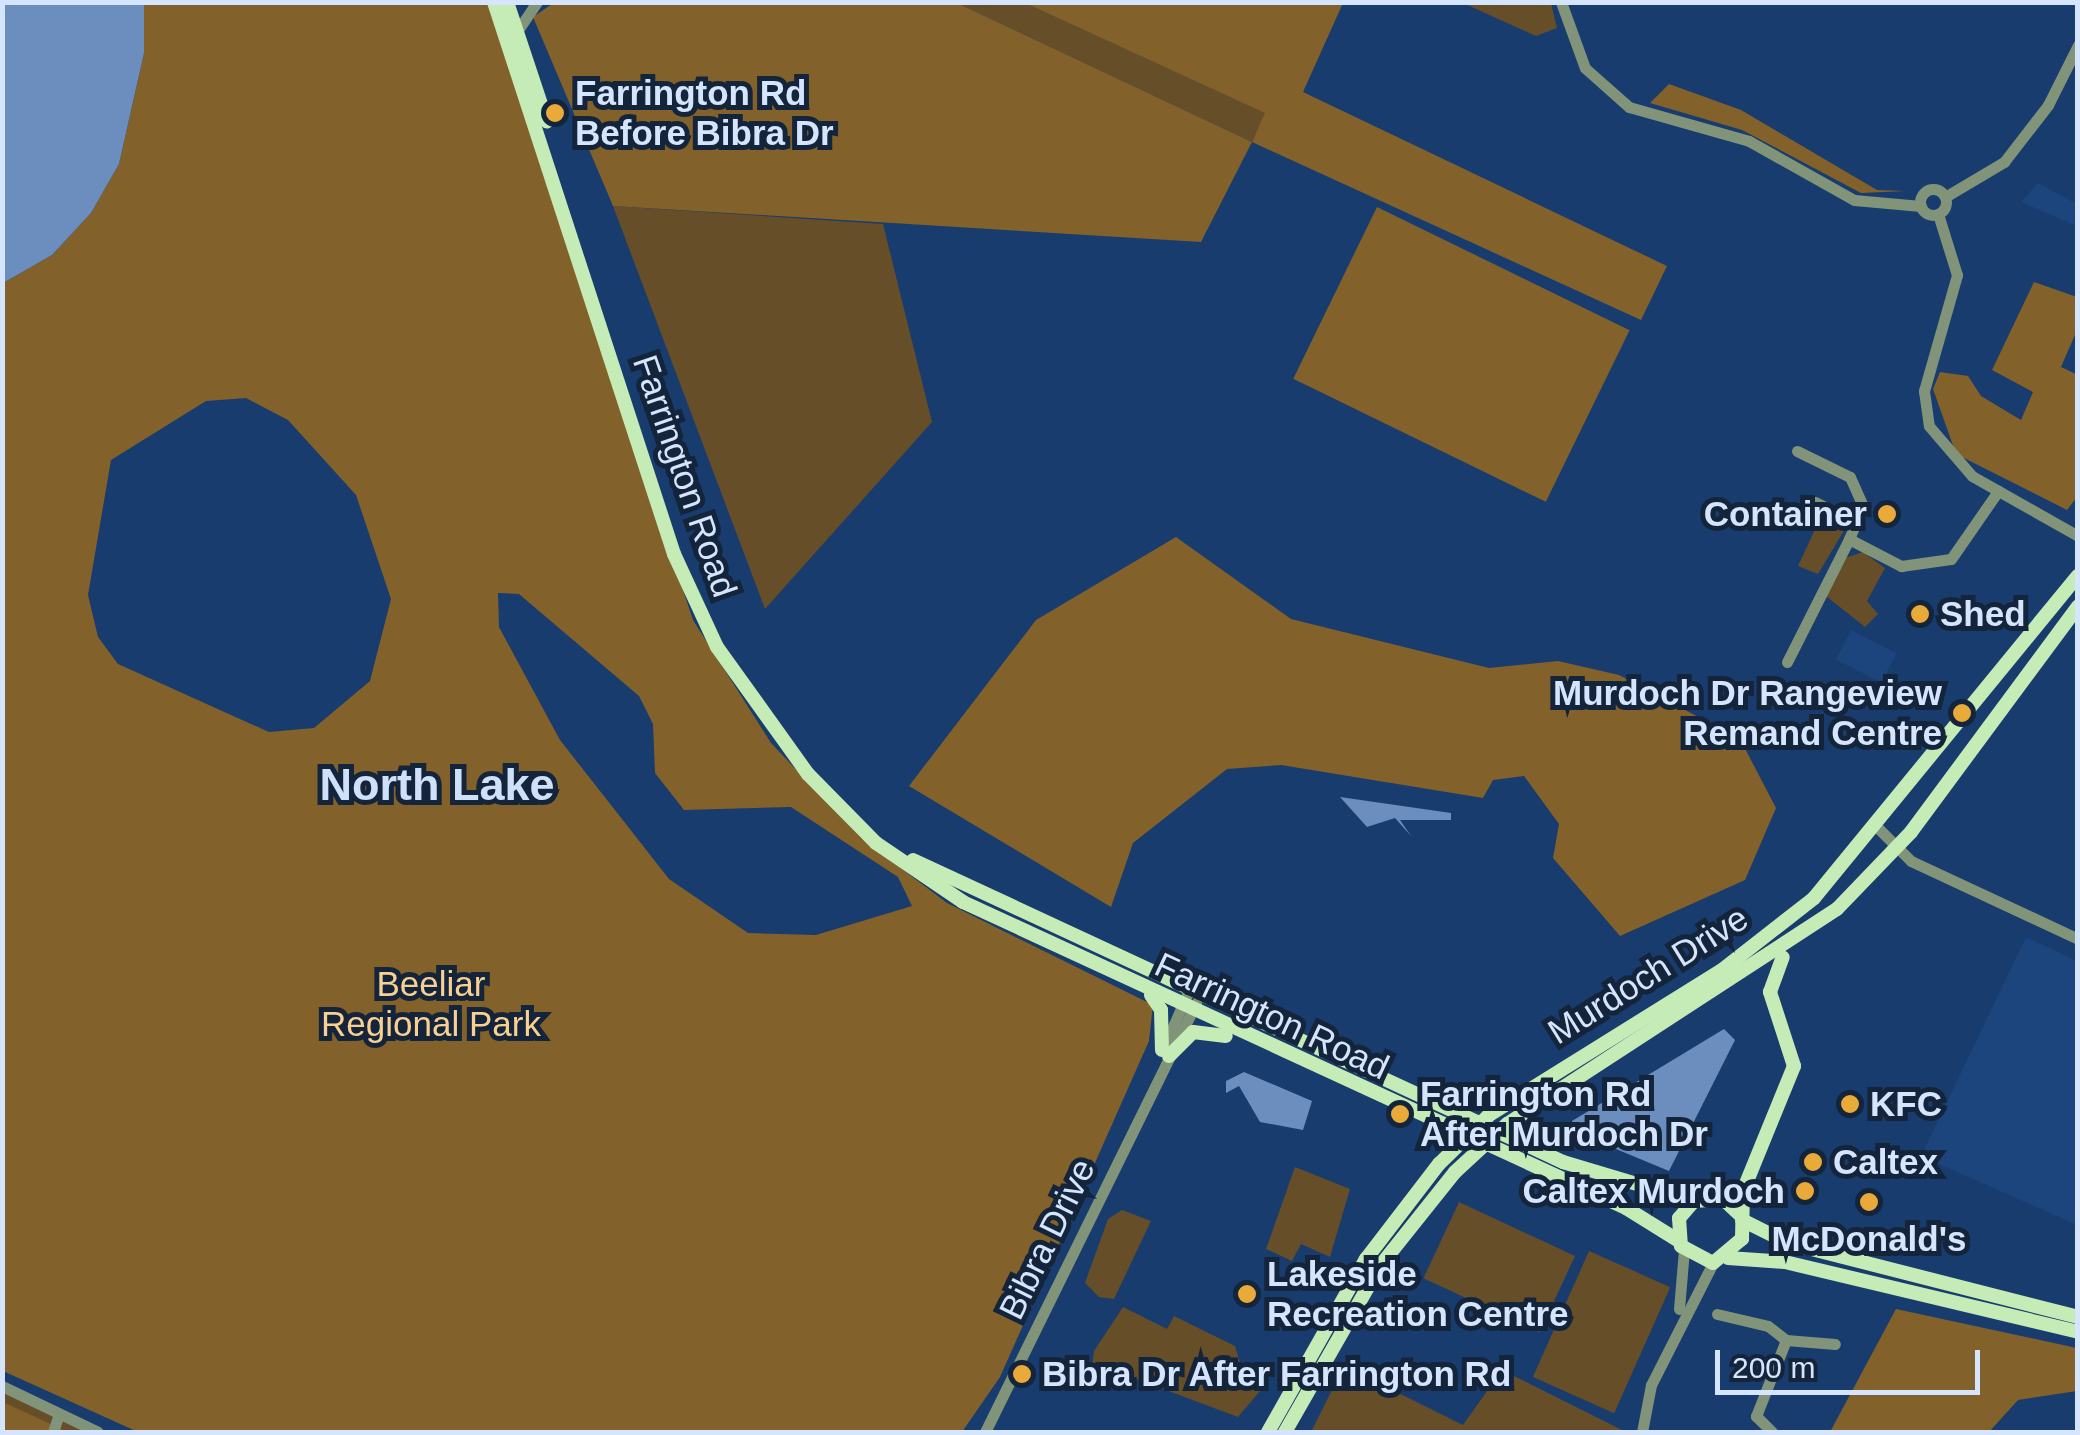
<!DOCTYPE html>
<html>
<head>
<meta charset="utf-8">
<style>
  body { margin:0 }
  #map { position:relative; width:2080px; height:1435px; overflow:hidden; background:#173c6d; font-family:Helvetica,sans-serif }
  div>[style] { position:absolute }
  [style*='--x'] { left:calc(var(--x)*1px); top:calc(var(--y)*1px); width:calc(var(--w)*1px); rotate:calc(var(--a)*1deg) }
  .built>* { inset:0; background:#1d457d; transform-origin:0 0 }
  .green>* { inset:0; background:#664e29; transform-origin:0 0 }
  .forest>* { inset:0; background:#83612a; transform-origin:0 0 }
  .water>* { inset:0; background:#6b8ebf }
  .minor>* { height:11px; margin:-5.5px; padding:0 5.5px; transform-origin:5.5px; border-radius:5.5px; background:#81947a }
  .minor>.ring { margin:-5.5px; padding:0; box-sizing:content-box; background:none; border:11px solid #81947a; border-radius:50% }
  .major>* { height:14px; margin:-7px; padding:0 7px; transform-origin:7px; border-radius:7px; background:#c5ebb6 }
  .major-bridge>* { height:14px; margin:-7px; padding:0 7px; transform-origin:7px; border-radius:7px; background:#c5ebb6 }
  .dots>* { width:28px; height:28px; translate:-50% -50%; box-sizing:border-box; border:5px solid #14243a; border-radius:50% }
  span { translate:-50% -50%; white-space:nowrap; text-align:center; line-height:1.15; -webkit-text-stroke:10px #14243a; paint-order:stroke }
  .poi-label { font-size:35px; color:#d4e5fd; font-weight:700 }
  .left { translate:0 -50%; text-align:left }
  .right { translate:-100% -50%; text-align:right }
  .street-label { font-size:35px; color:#d4e5fd }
  .park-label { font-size:35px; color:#f9d092 }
  .district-label { font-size:45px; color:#cfe0f9; font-weight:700 }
  .frame { position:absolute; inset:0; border:5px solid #d4e5fd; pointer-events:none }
  .scale { position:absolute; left:1715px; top:1350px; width:265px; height:45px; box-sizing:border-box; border:5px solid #d4e5fd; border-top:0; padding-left:12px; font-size:30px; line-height:35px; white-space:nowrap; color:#d4e5fd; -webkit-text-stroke:8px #14243a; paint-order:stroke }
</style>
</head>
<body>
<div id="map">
  <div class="built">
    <div style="clip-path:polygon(2038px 183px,2077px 204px,2077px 226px,2021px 202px)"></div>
    <div style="left:1851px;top:630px;width:51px;height:33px;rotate:27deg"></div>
    <div style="clip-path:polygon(2026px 937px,2077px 961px,2077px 1225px,1921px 1156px)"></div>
  </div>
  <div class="green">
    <div style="clip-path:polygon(957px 3px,1025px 3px,1266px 113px,1252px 142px)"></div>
    <div style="clip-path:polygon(1463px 3px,1551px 3px,1557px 28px,1536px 36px)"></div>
    <div style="clip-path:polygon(613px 206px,883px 224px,932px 422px,765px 609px)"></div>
    <div style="clip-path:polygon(1824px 510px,1845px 529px,1818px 574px,1798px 566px)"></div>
    <div style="clip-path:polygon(1863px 552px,1885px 568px,1867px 601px,1878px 614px,1865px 627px,1826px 596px,1842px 559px)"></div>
    <div style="clip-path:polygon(1295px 1167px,1350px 1189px,1330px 1257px,1301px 1244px,1292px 1261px,1266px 1249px)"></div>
    <div style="left:1459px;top:1202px;width:128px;height:84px;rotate:25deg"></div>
    <div style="clip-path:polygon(1122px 1210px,1151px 1221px,1114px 1299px,1099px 1297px,1085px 1283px,1108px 1219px)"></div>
    <div style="left:1589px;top:1251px;width:89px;height:138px;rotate:24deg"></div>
    <div style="clip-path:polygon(1123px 1307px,1167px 1329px,1174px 1316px,1235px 1346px,1241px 1366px,1266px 1384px,1238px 1417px,1102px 1366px,1091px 1373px,1094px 1351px)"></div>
    <div style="clip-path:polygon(1344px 1366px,1463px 1425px,1502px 1370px,1626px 1432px,1311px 1432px)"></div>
    <div style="clip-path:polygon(3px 1392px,88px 1432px,3px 1432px)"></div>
  </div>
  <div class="forest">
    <div style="clip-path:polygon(555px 2px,957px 3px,1252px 142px,1265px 113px,1025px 3px,1343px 3px,1303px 92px,1667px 266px,1641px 320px,1252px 142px,1201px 242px,613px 206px,533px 17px)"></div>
    <div style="clip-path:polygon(evenodd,144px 3px,488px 3px,693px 620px,771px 743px,861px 838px,947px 903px,1153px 1005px,1149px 1041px,1000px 1377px,962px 1432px,138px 1432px,3px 1371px,3px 283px,52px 255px,91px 213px,119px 164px,144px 53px,144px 3px,246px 398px,288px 420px,356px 495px,391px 599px,370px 681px,314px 728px,269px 732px,118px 664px,98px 637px,88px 595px,111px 460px,206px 401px,246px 398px,144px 3px,498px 593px,519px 594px,639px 696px,653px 724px,655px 773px,684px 810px,791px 807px,898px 877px,912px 906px,816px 935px,748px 933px,669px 879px,560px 740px,499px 627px,498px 593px)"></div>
    <div style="clip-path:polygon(1669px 84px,1741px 110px,1877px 190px,1906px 191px,1861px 193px,1742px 130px,1650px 103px)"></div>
    <div style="left:1377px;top:207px;width:281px;height:191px;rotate:26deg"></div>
    <div style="clip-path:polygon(2034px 282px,2077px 297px,2077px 330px,2061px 367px,2078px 375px,2077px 497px,2067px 510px,1956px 454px,1933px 389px,1940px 372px,1968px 376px,1981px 396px,2021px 420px,2033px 392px,1992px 370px)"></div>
    <div style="clip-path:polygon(1176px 537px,1291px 619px,1489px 668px,1558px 661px,1619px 675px,1740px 739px,1776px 808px,1745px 880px,1620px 936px,1553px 858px,1559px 824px,1524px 776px,1493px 780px,1483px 798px,1281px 765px,1227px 769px,1133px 843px,1111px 907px,909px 786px,1036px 620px)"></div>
    <div style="clip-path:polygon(1896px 1309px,2077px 1348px,2077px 1391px,2018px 1400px,1989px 1432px,1830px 1432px)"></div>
    <div style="clip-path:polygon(3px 1402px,68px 1432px,3px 1432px)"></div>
  </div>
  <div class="water">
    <div style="clip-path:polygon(3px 2px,144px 3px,144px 53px,119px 164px,91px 213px,52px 255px,3px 283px)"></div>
    <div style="clip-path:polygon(1340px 797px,1451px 813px,1451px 820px,1400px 820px,1411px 836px,1395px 818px,1367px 827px)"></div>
    <div style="clip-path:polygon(1724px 1029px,1735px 1040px,1669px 1171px,1575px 1132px,1572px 1121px)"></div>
    <div style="clip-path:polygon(1244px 1072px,1312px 1101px,1303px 1130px,1260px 1122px,1239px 1086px,1226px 1093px,1226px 1081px)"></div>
  </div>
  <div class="minor">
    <div style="--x:1561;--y:2;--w:70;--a:70"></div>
    <div style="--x:1585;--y:68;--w:59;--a:41.6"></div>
    <div style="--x:1629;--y:107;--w:125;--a:15.8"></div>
    <div style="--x:1749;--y:141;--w:120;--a:29.3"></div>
    <div style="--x:1854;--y:200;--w:67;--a:5.1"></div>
    <div style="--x:518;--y:30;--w:34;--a:-56"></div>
    <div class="ring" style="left:1920px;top:189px;width:15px;height:15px"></div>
    <div style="--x:1945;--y:197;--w:69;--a:-30.7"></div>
    <div style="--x:2004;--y:162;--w:72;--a:-52.3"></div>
    <div style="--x:2048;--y:105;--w:67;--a:-63.4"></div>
    <div style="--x:1938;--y:214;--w:64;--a:72.7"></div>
    <div style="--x:1957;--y:275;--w:121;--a:105.9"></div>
    <div style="--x:1924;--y:391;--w:35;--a:82"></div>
    <div style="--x:1929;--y:426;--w:66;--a:49.3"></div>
    <div style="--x:1972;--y:476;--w:122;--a:29.5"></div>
    <div style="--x:1797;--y:451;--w:59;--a:26.1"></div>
    <div style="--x:1850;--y:477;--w:32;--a:66"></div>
    <div style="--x:1863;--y:506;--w:36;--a:113"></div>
    <div style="--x:1849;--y:539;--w:59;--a:27.4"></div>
    <div style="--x:1901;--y:566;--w:50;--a:-8"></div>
    <div style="--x:1951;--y:559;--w:83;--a:-55.3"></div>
    <div style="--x:1815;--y:502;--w:45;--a:26.6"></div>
    <div style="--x:1787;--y:662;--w:138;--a:-63.2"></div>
    <div style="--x:1879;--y:829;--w:45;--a:45"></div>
    <div style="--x:1911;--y:861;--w:184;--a:25"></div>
    <div style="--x:1164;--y:1047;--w:62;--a:-66.3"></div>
    <div style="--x:1679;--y:1309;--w:59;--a:-85.2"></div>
    <div style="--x:1717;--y:1314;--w:52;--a:13.2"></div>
    <div style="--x:1768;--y:1326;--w:23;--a:38"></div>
    <div style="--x:1786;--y:1340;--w:82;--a:111.5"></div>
    <div style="--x:1756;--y:1416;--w:23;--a:45"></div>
    <div style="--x:1786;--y:1340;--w:49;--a:4.7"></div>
    <div style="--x:2;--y:1386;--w:106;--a:25.6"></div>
    <div style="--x:53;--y:1432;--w:19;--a:-72"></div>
    <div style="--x:985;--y:1432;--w:478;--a:-63.8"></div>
    <div style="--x:1642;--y:1432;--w:48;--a:-79.2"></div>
    <div style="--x:1651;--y:1385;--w:137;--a:-63.1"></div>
  </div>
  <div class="major">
    <div style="--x:494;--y:2;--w:581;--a:71.94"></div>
    <div style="--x:674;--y:554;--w:102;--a:65.2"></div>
    <div style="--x:717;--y:647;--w:156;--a:54.4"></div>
    <div style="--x:808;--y:774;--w:97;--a:45.4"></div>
    <div style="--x:876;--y:843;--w:105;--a:34.1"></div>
    <div style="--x:963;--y:902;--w:730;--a:24.78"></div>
    <div style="--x:1626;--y:1208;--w:62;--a:31.9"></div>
    <div style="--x:507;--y:2;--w:126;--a:71.6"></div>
    <div style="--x:913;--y:860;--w:717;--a:24.92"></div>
    <div style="--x:1563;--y:1162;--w:137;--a:16.6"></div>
    <div style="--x:1151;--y:995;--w:18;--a:56"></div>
    <div style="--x:1161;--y:1010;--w:40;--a:88.6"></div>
    <div style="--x:1169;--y:1056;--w:34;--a:-45"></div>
    <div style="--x:1193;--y:1032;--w:33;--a:7"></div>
    <div style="--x:1489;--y:1115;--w:274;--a:-31.9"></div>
    <div style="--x:1722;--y:970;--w:117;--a:-38"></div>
    <div style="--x:1814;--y:898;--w:416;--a:-50.7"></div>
    <div style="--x:1507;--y:1124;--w:394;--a:-33.1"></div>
    <div style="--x:1837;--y:909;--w:107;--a:-46.1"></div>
    <div style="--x:1911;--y:832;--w:281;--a:-53.5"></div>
    <div style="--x:1739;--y:1214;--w:22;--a:-137"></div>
    <div style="--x:1723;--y:1199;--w:29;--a:176"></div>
    <div style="--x:1694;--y:1201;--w:23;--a:131"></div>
    <div style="--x:1679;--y:1218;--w:28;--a:86"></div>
    <div style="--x:1681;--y:1246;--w:36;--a:28"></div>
    <div style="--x:1713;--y:1263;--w:38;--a:-40"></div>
    <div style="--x:1742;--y:1239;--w:48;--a:-88.8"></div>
    <div style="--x:1743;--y:1191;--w:135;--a:-67.8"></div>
    <div style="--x:1794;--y:1066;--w:78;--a:-108"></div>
    <div style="--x:1770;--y:992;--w:37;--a:-70"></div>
    <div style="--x:1742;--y:1220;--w:51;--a:26.6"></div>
    <div style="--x:1788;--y:1243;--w:299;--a:14.3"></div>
    <div style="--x:1728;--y:1258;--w:57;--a:4"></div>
    <div style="--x:1785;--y:1262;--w:301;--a:13.4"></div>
    <div style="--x:1268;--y:1432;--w:199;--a:-60.5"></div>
    <div style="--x:1366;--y:1259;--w:120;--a:-52.5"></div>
    <div style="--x:1285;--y:1432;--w:191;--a:-60.2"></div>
    <div style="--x:1380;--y:1266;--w:120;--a:-51.4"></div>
  </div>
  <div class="major-bridge">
    <div style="--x:1439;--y:1164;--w:70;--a:-44.4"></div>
    <div style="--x:1455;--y:1172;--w:71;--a:-42.7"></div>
  </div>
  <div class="dots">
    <div style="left:555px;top:113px;background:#eaaa39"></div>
    <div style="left:1887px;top:514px;background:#eaaa39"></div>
    <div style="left:1920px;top:614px;background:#eaaa39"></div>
    <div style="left:1962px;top:713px;background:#eaaa39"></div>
    <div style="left:1850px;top:1104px;background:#eaaa39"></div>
    <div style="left:1400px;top:1114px;background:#eaaa39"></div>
    <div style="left:1813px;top:1162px;background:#eaaa39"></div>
    <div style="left:1805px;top:1191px;background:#eaaa39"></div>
    <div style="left:1869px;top:1202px;background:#eaaa39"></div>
    <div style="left:1247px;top:1294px;background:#eaaa39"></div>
    <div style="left:1022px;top:1374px;background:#eaaa39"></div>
  </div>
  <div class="poi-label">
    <span class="left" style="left:575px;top:113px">Farrington Rd<br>Before Bibra Dr</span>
    <span class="right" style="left:1867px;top:514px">Container</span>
    <span class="left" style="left:1940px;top:614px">Shed</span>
    <span class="right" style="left:1942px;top:713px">Murdoch Dr Rangeview<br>Remand Centre</span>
    <span class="left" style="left:1420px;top:1114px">Farrington Rd<br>After Murdoch Dr</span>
    <span class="left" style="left:1870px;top:1104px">KFC</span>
    <span class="left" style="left:1833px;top:1162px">Caltex</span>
    <span class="right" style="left:1785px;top:1191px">Caltex Murdoch</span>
    <span style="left:1869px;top:1239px">McDonald's</span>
    <span class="left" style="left:1267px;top:1294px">Lakeside<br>Recreation Centre</span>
    <span class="left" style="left:1042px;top:1374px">Bibra Dr After Farrington Rd</span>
  </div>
  <div class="street-label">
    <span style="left:685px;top:476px;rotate:71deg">Farrington Road</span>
    <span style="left:1648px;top:975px;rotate:-32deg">Murdoch Drive</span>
    <span style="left:1272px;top:1016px;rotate:25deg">Farrington Road</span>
    <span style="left:1047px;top:1239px;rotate:-64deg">Bibra Drive</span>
  </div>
  <div class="park-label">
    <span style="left:431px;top:1004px">Beeliar<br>Regional Park</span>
  </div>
  <div class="district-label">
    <span style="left:437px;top:785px">North Lake</span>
  </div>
  <div class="frame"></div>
  <div class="scale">200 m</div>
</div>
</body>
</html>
